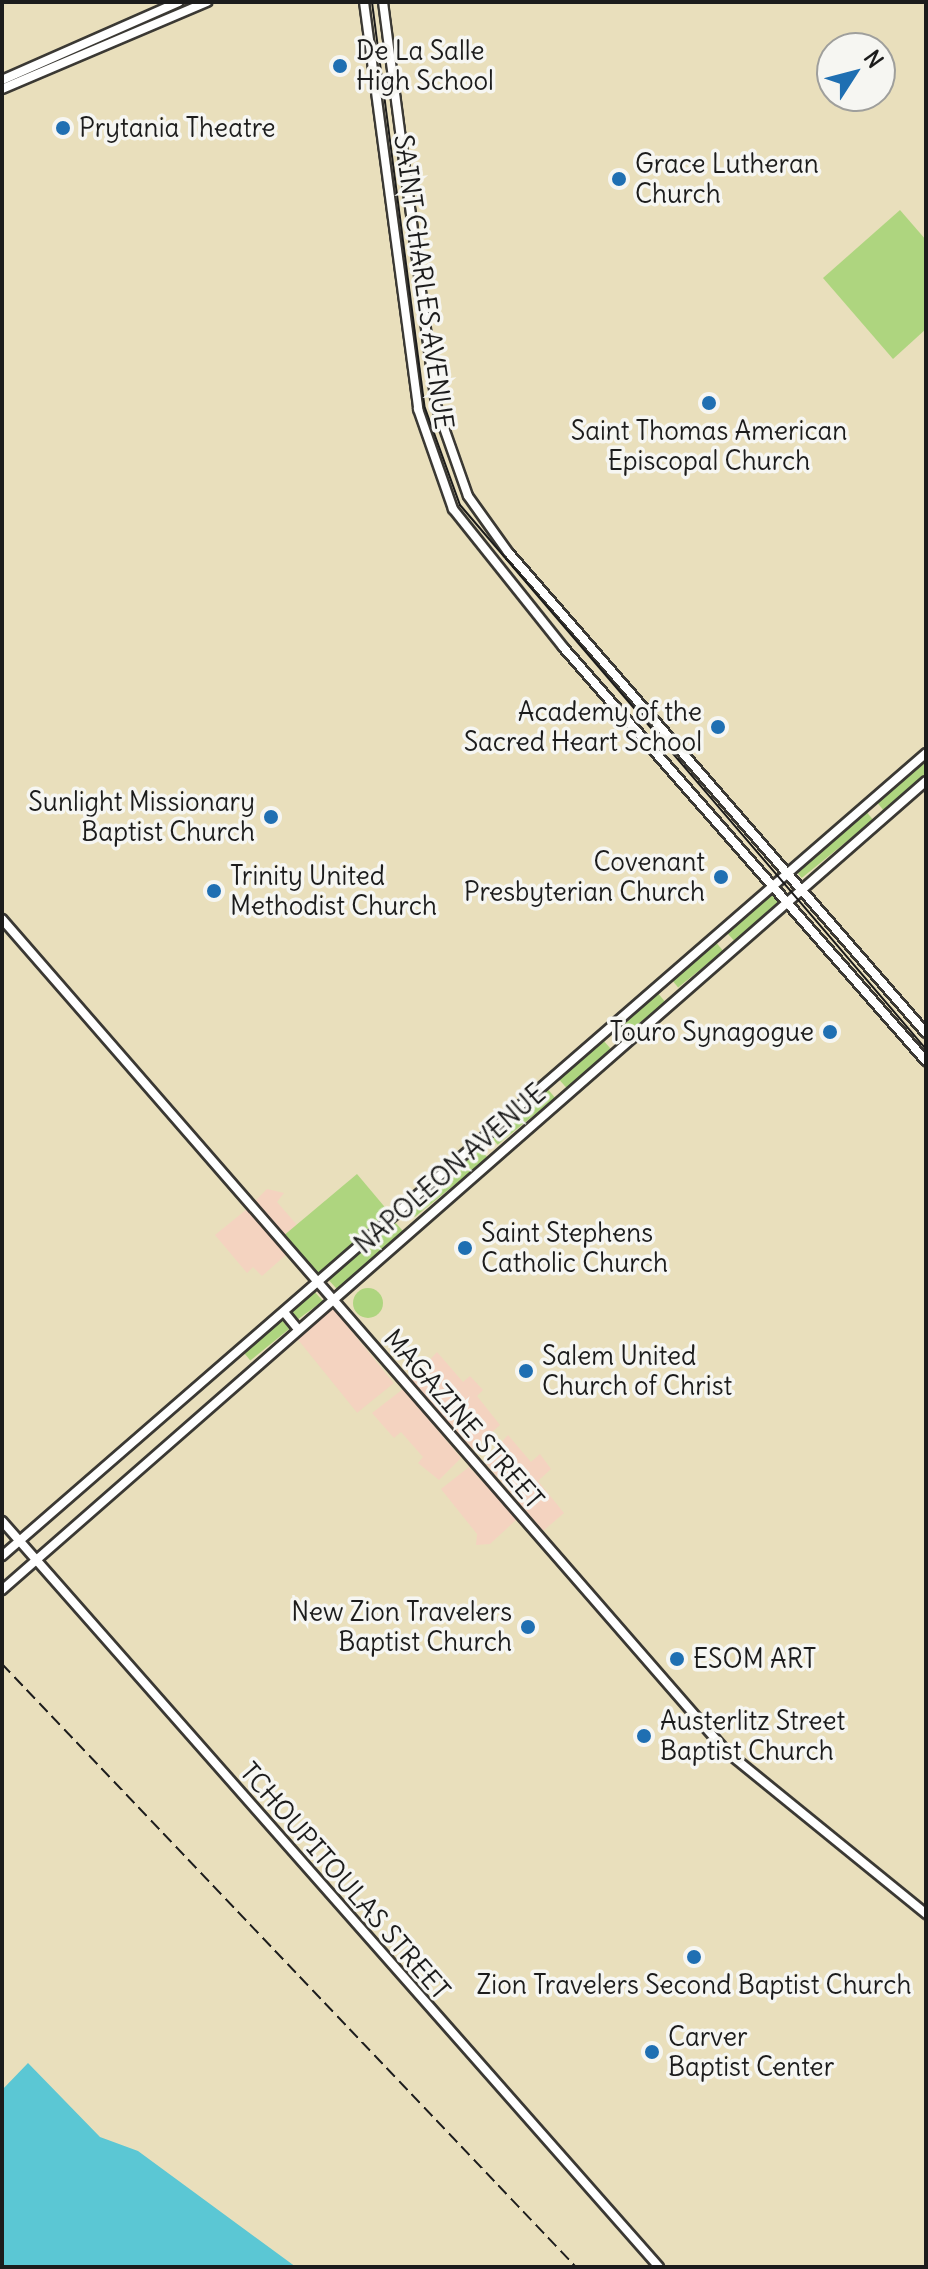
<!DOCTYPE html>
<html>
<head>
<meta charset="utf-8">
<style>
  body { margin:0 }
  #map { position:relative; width:928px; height:2269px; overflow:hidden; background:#e9dfbc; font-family:Delius,sans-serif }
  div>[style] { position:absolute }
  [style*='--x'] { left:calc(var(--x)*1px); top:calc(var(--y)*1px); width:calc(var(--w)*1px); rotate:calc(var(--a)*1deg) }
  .built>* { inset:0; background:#f4d3c0; transform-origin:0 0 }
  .green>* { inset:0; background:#aed57f; transform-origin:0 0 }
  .round { border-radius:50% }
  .water>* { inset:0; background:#5bc7d4 }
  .roads { filter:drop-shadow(2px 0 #3b3934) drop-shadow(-2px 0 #3b3934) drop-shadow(0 2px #3b3934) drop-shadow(0 -2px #3b3934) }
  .secondary>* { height:8px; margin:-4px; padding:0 4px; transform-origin:4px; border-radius:4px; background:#fff }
  .tram>* { height:2px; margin:-1px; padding:0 1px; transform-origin:1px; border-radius:1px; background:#1c1c1c }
  .rail>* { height:2px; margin-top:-1px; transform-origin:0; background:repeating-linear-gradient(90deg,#1c1c1c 0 12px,transparent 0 18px) }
  .dots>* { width:22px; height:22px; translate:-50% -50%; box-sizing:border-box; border:4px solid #f6f6f2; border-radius:50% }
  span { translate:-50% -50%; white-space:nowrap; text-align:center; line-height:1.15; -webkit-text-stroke:7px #f6f6f2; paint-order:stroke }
  .poi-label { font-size:26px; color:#1c1c1c }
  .left { translate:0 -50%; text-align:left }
  .right { translate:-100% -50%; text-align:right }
  .street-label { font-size:26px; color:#1c1c1c }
  .frame { position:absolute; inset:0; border:4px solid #1c1c1c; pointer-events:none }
  .north { position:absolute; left:816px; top:32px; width:80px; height:80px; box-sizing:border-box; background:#f6f6f2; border:2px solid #9f9f9c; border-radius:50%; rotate:54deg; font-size:22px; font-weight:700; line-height:32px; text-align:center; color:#1c1c1c }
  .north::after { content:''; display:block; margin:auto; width:28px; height:36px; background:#1f6fb2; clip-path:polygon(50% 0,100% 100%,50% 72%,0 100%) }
</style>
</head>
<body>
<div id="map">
  <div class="built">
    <div style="clip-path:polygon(267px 1189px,284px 1193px,277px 1202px,297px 1225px,285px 1235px,255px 1201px)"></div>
    <div style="clip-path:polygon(247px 1209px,287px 1254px,262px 1276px,253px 1267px,247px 1273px,215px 1235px)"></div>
    <div style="left:332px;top:1307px;width:98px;height:47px;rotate:51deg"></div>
    <div style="clip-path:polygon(437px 1352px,463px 1382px,470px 1376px,483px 1390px,477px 1396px,500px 1425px,473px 1449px,410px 1381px)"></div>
    <div style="clip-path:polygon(403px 1389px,461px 1458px,439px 1480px,418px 1463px,423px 1457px,401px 1432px,394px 1438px,372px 1413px)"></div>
    <div style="clip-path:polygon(508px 1435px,531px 1462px,540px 1454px,551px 1469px,538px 1481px,564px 1513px,543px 1531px,484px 1461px)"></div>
    <div style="clip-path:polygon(469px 1467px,517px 1519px,490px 1544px,476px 1545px,477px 1534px,441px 1489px)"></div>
  </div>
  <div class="green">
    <div style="clip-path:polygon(900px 210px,926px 240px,926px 329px,893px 359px,823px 278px)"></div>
    <div style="clip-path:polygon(926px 757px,926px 774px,884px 811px,876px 801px)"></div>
    <div style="left:865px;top:810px;width:13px;height:92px;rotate:51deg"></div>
    <div style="left:771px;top:892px;width:13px;height:60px;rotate:48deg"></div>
    <div style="left:715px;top:941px;width:13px;height:58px;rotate:51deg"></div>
    <div style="left:657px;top:992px;width:13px;height:58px;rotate:51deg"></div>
    <div style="left:602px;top:1039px;width:13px;height:59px;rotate:48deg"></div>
    <div style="left:547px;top:1088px;width:13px;height:74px;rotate:51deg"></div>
    <div style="left:479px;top:1147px;width:14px;height:94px;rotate:51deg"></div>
    <div style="left:357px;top:1174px;width:51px;height:96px;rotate:50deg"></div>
    <div style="left:394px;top:1221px;width:13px;height:88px;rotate:48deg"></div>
    <div class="round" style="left:353px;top:1288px;width:30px;height:30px"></div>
    <div style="clip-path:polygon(314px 1291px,323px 1301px,297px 1320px,292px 1311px)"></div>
    <div style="left:281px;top:1319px;width:13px;height:50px;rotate:51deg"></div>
  </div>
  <div class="water">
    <div style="clip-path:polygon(28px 2063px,100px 2137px,138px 2151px,296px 2267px,2px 2267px,2px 2090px)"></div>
  </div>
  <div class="roads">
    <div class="secondary">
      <div style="--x:364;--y:2;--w:411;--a:82.4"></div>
      <div style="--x:418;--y:409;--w:106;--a:70.7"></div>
      <div style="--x:453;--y:509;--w:176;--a:51.4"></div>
      <div style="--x:563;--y:647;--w:551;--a:48.76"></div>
      <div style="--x:383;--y:2;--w:406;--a:82.5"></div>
      <div style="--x:436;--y:405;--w:96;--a:70.6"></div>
      <div style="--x:468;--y:496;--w:69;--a:54.5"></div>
      <div style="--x:508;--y:552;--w:637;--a:49.01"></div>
      <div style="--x:2;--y:80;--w:193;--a:-23.8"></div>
      <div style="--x:2;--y:89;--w:223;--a:-23"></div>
      <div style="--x:2;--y:919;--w:1104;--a:48.97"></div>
      <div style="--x:727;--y:1752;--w:257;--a:39.1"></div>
      <div style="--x:284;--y:1312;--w:22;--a:51"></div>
      <div style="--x:2;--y:1521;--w:994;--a:48.63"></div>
      <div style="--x:2;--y:1556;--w:1224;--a:-40.99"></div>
      <div style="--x:2;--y:1590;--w:1228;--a:-41.2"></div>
    </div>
  </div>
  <div class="tram">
    <div style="--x:372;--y:2;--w:409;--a:82.6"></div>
    <div style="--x:425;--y:408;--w:103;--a:70.2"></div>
    <div style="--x:460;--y:505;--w:716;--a:49.42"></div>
  </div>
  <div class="rail">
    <div style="--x:2;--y:1664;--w:833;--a:46.41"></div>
  </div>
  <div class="dots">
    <div style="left:340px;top:66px;background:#1f6fb2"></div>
    <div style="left:63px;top:128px;background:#1f6fb2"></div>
    <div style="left:619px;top:179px;background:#1f6fb2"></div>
    <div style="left:709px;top:403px;background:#1f6fb2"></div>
    <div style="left:718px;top:727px;background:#1f6fb2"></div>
    <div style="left:271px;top:817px;background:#1f6fb2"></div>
    <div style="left:721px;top:877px;background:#1f6fb2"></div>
    <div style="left:214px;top:891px;background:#1f6fb2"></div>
    <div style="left:830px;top:1032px;background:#1f6fb2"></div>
    <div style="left:465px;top:1248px;background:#1f6fb2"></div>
    <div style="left:526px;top:1371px;background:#1f6fb2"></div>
    <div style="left:528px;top:1627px;background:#1f6fb2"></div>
    <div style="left:677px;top:1659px;background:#1f6fb2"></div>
    <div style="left:644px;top:1736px;background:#1f6fb2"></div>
    <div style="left:694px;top:1957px;background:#1f6fb2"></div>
    <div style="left:652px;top:2052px;background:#1f6fb2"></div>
  </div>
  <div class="poi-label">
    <span class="left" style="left:356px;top:66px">De La Salle<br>High School</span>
    <span class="left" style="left:79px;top:128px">Prytania Theatre</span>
    <span class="left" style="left:635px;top:179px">Grace Lutheran<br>Church</span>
    <span style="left:709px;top:446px">Saint Thomas American<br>Episcopal Church</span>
    <span class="right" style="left:702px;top:727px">Academy of the<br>Sacred Heart School</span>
    <span class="right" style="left:255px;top:817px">Sunlight Missionary<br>Baptist Church</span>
    <span class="right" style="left:705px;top:877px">Covenant<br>Presbyterian Church</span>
    <span class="left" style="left:230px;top:891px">Trinity United<br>Methodist Church</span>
    <span class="right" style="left:814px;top:1032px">Touro Synagogue</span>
    <span class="left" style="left:481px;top:1248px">Saint Stephens<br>Catholic Church</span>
    <span class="left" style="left:542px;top:1371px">Salem United<br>Church of Christ</span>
    <span class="right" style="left:512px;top:1627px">New Zion Travelers<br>Baptist Church</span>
    <span class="left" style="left:693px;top:1659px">ESOM ART</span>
    <span class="left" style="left:660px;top:1736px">Austerlitz Street<br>Baptist Church</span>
    <span style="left:694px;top:1985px">Zion Travelers Second Baptist Church</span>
    <span class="left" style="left:668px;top:2052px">Carver<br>Baptist Center</span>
  </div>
  <div class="street-label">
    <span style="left:424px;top:282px;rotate:82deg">SAINT CHARLES AVENUE</span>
    <span style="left:450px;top:1169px;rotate:-41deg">NAPOLEON AVENUE</span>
    <span style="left:464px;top:1419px;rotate:49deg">MAGAZINE STREET</span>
    <span style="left:345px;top:1881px;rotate:49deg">TCHOUPITOULAS STREET</span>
  </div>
  <div class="frame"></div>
  <div class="north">N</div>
</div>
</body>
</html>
